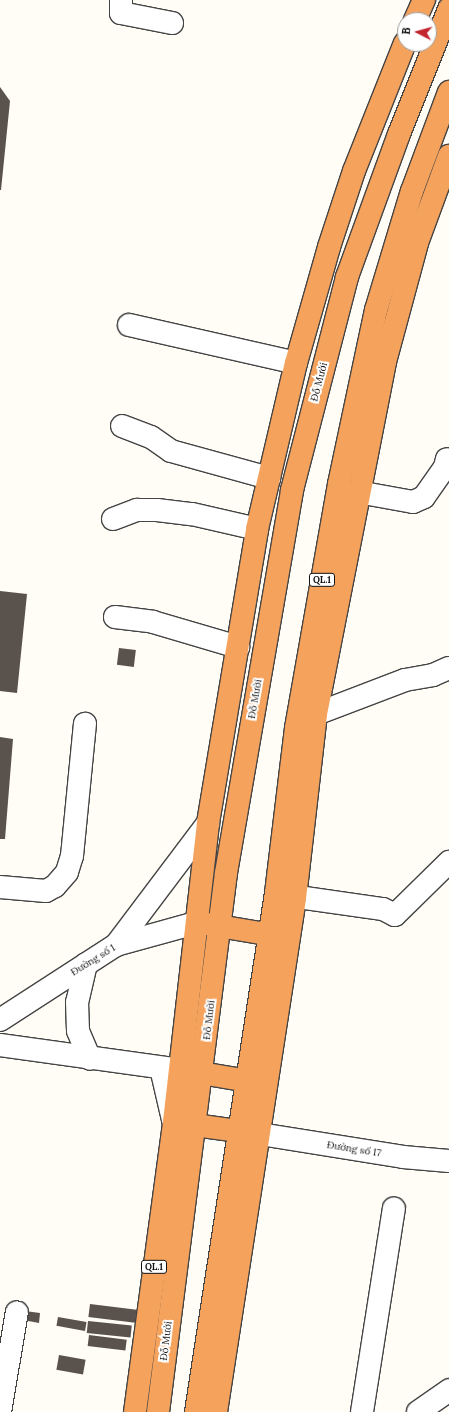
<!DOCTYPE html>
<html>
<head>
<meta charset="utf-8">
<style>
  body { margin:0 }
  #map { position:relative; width:449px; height:1412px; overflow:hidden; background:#fffdf5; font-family:Lora,serif }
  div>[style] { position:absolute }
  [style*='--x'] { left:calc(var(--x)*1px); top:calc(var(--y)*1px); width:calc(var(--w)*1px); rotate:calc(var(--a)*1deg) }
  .building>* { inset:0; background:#5a524d; transform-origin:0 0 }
  .roads { filter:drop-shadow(1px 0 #444) drop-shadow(-1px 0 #444) drop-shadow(0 1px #444) drop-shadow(0 -1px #444) }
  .minor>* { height:22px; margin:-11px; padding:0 11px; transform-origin:11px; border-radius:11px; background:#fff }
  .highway>* { height:22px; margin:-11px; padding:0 11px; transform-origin:11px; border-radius:11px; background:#f5a25d }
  span { translate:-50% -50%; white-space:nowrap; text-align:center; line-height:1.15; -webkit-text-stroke:4px #fff; paint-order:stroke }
  .shield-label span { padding:1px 3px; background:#fff; border:1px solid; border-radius:3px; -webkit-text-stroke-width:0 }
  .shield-label { font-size:9px; color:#111; font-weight:700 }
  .street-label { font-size:10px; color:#111 }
  .north { position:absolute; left:397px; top:12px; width:40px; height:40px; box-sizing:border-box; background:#fff; border:1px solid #a0a0a0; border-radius:50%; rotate:276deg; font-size:11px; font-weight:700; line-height:16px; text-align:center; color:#111 }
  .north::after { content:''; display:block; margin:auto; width:14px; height:18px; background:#c4262e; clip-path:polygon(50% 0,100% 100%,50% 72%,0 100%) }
</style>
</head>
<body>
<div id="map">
  <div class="building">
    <div style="clip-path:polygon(0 87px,10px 101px,1px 190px,0 190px)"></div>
    <div style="clip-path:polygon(0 591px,27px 594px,17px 693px,0 691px)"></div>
    <div style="left:119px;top:648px;width:17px;height:17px;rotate:7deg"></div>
    <div style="clip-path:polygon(0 737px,13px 739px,5px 839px,0 839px)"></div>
    <div style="left:90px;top:1304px;width:47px;height:13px;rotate:7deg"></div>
    <div style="clip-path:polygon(25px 1311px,40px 1313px,39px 1323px,23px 1320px)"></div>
    <div style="left:58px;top:1317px;width:29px;height:9px;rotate:10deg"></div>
    <div style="left:88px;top:1321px;width:44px;height:12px;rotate:6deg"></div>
    <div style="left:89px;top:1335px;width:38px;height:11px;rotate:7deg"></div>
    <div style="left:59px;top:1355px;width:27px;height:15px;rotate:10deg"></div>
  </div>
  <div class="roads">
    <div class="minor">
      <div style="--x:121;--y:0;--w:13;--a:90"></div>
      <div style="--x:121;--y:13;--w:52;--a:11.1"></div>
      <div style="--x:129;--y:325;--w:171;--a:12.8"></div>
      <div style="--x:122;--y:426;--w:31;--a:21"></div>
      <div style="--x:151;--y:437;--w:24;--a:35"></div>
      <div style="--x:171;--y:451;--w:102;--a:15.4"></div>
      <div style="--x:358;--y:492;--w:56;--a:10.3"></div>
      <div style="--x:413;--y:502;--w:12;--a:-24"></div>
      <div style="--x:424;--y:497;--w:37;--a:-55"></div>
      <div style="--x:445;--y:467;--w:8;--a:-76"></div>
      <div style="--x:113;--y:519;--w:26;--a:-21"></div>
      <div style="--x:137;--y:510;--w:20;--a:0"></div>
      <div style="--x:157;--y:510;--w:35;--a:7"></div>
      <div style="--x:192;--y:514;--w:67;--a:13"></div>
      <div style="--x:115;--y:617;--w:38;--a:7"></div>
      <div style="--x:153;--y:622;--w:89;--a:16.4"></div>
      <div style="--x:316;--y:714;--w:95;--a:-20.9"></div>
      <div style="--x:405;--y:680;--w:28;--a:-10"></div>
      <div style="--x:433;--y:675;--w:17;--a:-24"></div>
      <div style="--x:0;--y:887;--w:46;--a:5"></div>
      <div style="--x:46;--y:891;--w:10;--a:-29"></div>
      <div style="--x:55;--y:886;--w:18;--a:-49"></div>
      <div style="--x:67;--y:872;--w:17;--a:-73"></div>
      <div style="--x:72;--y:856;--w:133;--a:-84.4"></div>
      <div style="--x:277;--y:894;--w:107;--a:8.1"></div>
      <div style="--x:383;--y:909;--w:13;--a:27"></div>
      <div style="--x:395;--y:915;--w:76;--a:-44.5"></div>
      <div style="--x:116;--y:945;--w:153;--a:-53"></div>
      <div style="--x:86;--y:964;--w:39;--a:103"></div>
      <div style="--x:77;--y:1002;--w:29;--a:88"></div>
      <div style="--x:78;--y:1031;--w:30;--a:67"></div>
      <div style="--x:0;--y:1020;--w:138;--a:-32.9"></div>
      <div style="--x:116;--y:945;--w:83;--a:-15.4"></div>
      <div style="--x:0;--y:1045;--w:182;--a:7.9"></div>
      <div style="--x:161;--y:1068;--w:53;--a:77"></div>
      <div style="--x:260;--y:1134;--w:145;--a:9.1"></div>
      <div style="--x:403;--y:1157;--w:46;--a:5"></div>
      <div style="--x:0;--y:1412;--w:101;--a:-80.4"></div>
      <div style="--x:362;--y:1412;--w:206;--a:-81.1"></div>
      <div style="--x:418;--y:1412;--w:38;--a:-35"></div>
    </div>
    <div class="highway">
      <div style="--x:415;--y:20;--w:22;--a:-66"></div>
      <div style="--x:207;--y:924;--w:78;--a:9.6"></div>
      <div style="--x:189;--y:1071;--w:73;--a:9.5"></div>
      <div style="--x:180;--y:1123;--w:74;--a:7.8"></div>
      <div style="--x:135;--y:1412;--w:293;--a:-82.3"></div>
      <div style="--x:174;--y:1122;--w:301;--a:-83.5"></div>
      <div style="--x:208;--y:823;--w:298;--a:-80.5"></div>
      <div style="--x:257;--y:529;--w:171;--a:-76.8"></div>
      <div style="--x:296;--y:363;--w:121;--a:-74.1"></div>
      <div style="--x:329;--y:247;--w:80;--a:-71.8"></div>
      <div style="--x:354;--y:171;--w:138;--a:-68.3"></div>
      <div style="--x:158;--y:1412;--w:543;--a:-82.81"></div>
      <div style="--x:226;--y:873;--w:389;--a:-80.2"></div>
      <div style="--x:292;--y:490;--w:220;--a:-75.5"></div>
      <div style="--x:347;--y:277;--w:152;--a:-70"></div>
      <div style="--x:399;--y:134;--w:135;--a:-68.2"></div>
      <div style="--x:196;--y:1412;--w:525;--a:-81.24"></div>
      <div style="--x:276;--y:893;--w:166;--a:-83.1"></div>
      <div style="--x:296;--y:728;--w:248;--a:-80"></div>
      <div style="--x:339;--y:484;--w:178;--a:-78"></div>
      <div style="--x:376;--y:310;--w:124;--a:-73.2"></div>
      <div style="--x:412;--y:191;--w:106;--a:-69.5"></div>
      <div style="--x:216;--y:1412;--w:520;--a:-81.26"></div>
      <div style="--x:295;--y:898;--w:185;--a:-83.5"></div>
      <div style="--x:316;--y:714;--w:359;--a:-78.9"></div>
      <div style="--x:385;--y:362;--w:123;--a:-74.9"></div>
      <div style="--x:417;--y:243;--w:93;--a:-69.8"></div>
    </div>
  </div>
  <div class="shield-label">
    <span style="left:322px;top:580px">QL.1</span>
    <span style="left:154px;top:1267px">QL.1</span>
  </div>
  <div class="street-label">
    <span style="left:319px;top:382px;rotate:-75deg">Đỗ Mười</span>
    <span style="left:255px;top:699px;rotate:-80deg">Đỗ Mười</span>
    <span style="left:93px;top:960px;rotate:-32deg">Đường số 1</span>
    <span style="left:209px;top:1020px;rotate:-83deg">Đỗ Mười</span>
    <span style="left:354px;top:1149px;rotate:9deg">Đường số 17</span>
    <span style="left:166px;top:1341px;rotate:-83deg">Đỗ Mười</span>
  </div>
  <div class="north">B</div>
</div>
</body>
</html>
